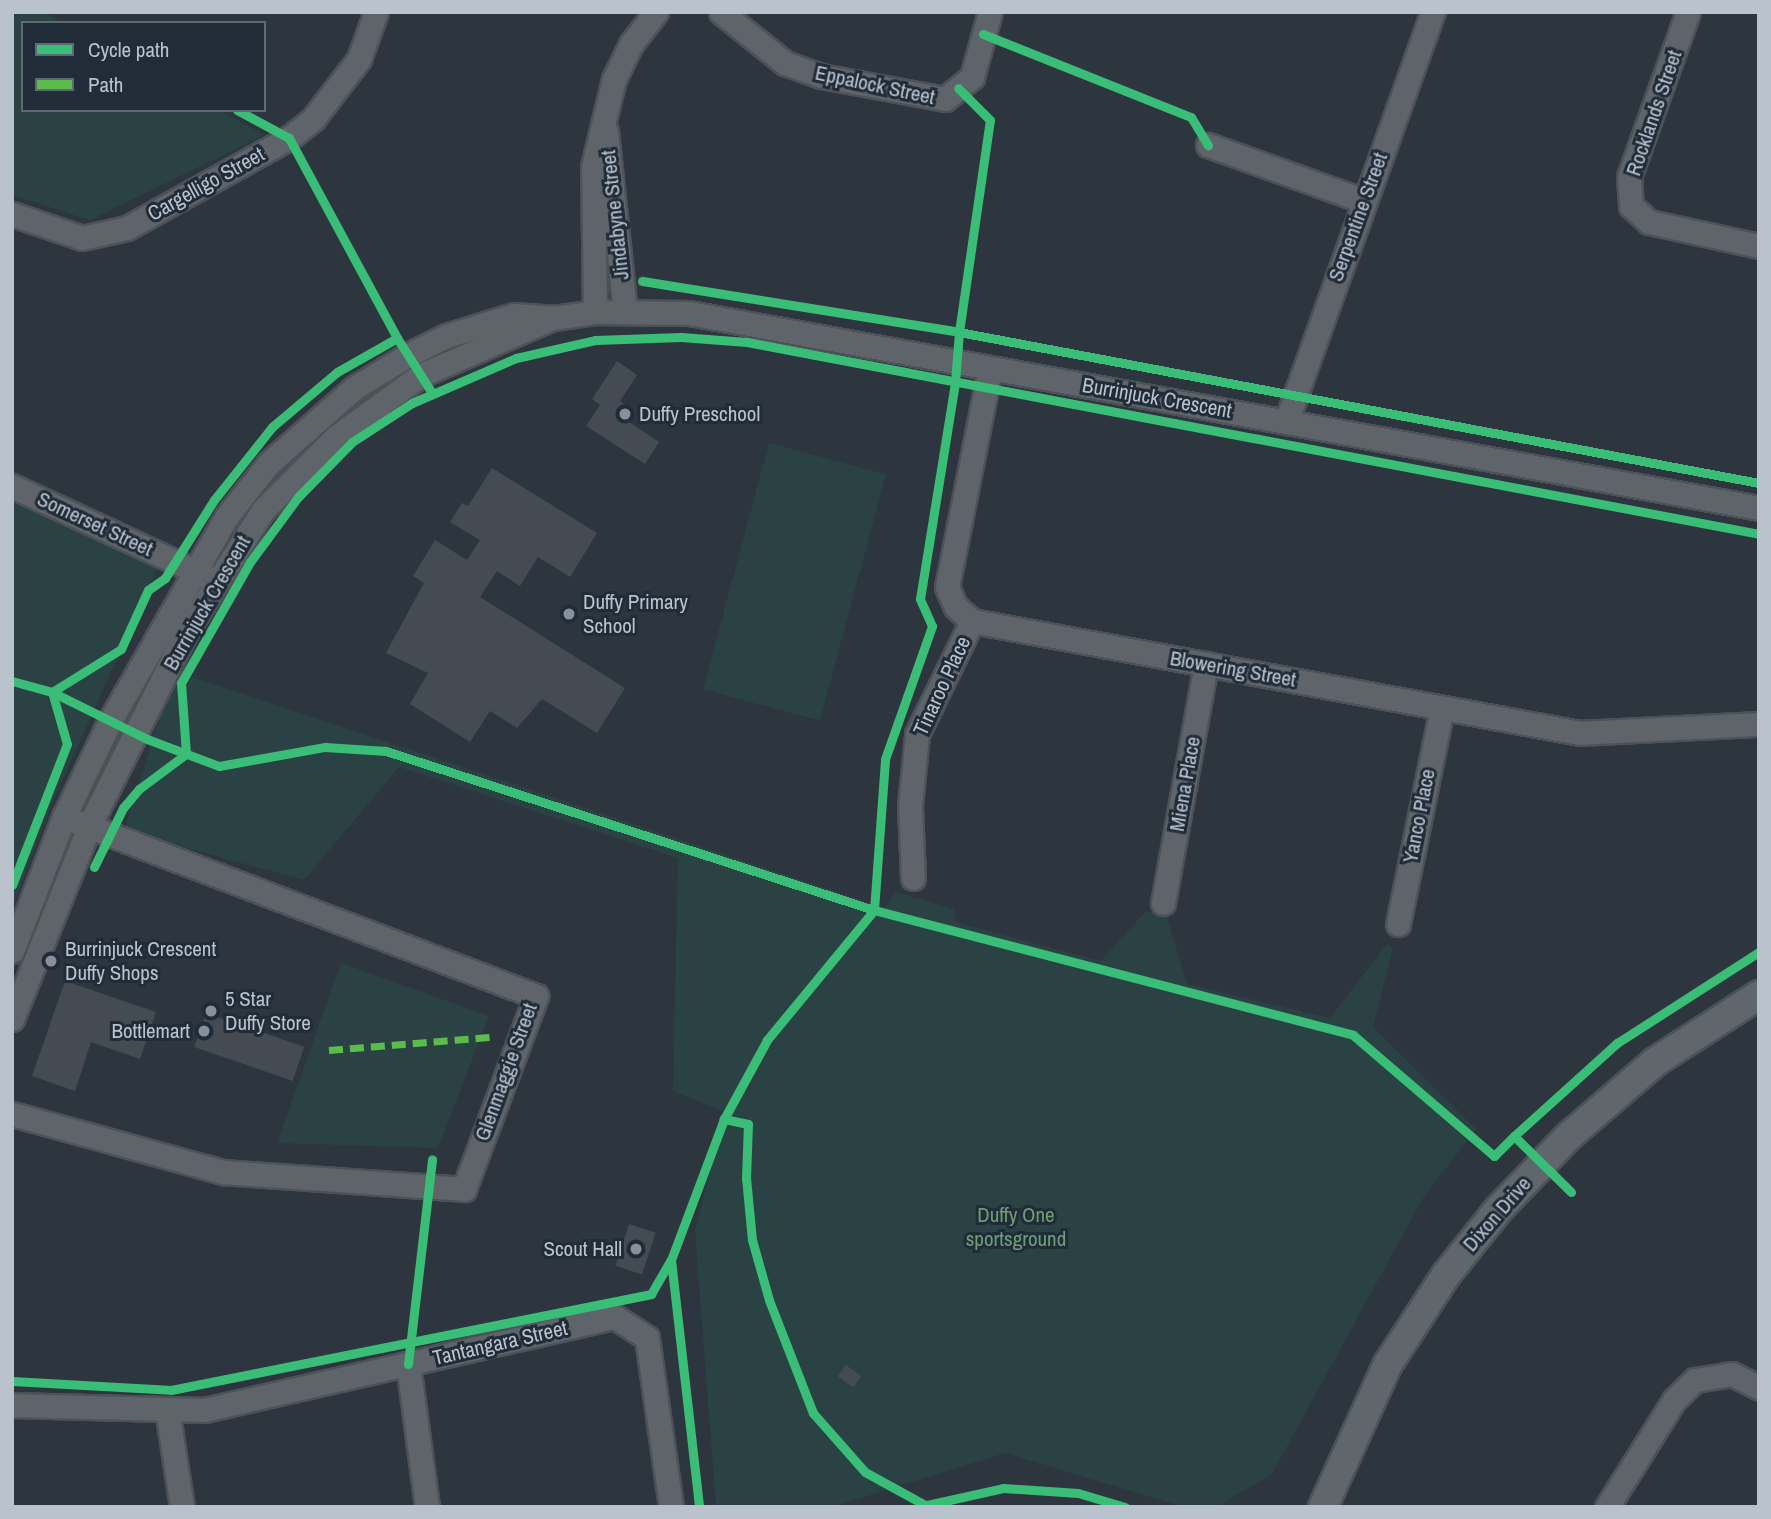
<!DOCTYPE html>
<html>
<head>
<meta charset="utf-8">
<style>
  body { margin:0 }
  #map { position:relative; width:1771px; height:1519px; overflow:hidden; background:#2d363e; font-family:"Archivo Narrow",sans-serif }
  div>[style] { position:absolute }
  [style*='--x'] { left:calc(var(--x)*1px); top:calc(var(--y)*1px); width:calc(var(--w)*1px); rotate:calc(var(--a)*1deg) }
  .green>* { inset:0; background:#2a4244; transform-origin:0 0 }
  .building>* { inset:0; background:#444b52; transform-origin:0 0 }
  .roads { filter:drop-shadow(2px 0 #4c5258) drop-shadow(-2px 0 #4c5258) drop-shadow(0 2px #4c5258) drop-shadow(0 -2px #4c5258) }
  .minor>* { height:23px; margin:-11.5px; padding:0 11.5px; transform-origin:11.5px; border-radius:11.5px; background:#5e646a }
  .major>* { height:28px; margin:-14px; padding:0 14px; transform-origin:14px; border-radius:14px; background:#60676c }
  .quiet>* { height:7px; margin-top:-3.5px; transform-origin:0; background:repeating-linear-gradient(90deg,#5cbc4b 0 14px,transparent 0 21px) }
  .cycleway>* { height:9px; margin:-4.5px; padding:0 4.5px; transform-origin:4.5px; border-radius:4.5px; background:#3abd76 }
  .dots>* { width:19px; height:19px; translate:-50% -50%; box-sizing:border-box; border:4px solid #202d39; border-radius:50% }
  span { translate:-50% -50%; white-space:nowrap; text-align:center; line-height:1.15; -webkit-text-stroke:6px #202d39; paint-order:stroke }
  .street-label { font-size:21px; color:#b9c2cd }
  .poi-label { font-size:21px; color:#b9c2cd }
  .left { translate:0 -50%; text-align:left }
  .right { translate:-100% -50%; text-align:right }
  .park-label { font-size:21px; color:#6f9e75 }
  .frame { position:absolute; inset:0; border:14px solid #b9c2cd; pointer-events:none }
  .legend { position:absolute; left:21px; top:21px; width:245px; height:91px; box-sizing:border-box; background:#202d39; border:2px solid #5d6974; margin:0; padding:9px 12px; list-style:none; font-size:21px; color:#b9c2cd }
  .legend li { display:flex; align-items:center; gap:14px; height:35px }
  .legend b { width:35px; border:2px solid #5d6974 }
</style>
</head>
<body>
<div id="map">
  <div class="green">
    <div style="clip-path:polygon(12px 12px,44px 12px,63px 23px,23px 23px,23px 110px,219px 110px,264px 135px,90px 220px,12px 195px)"></div>
    <div style="left:769px;top:443px;width:121px;height:255px;rotate:15deg"></div>
    <div style="clip-path:polygon(12px 501px,158px 567px,51px 806px,12px 910px)"></div>
    <div style="clip-path:polygon(174px 671px,885px 908px,896px 892px,954px 909px,955px 922px,1101px 961px,1146px 911px,1167px 917px,1187px 984px,1330px 1018px,1387px 944px,1393px 947px,1373px 1027px,1476px 1129px,1423px 1198px,1272px 1474px,1216px 1507px,1184px 1507px,1005px 1453px,832px 1507px,716px 1507px,695px 1230px,725px 1112px,673px 1091px,678px 858px,399px 767px,304px 880px,124px 831px)"></div>
    <div style="clip-path:polygon(341px 963px,489px 1016px,438px 1148px,277px 1143px)"></div>
  </div>
  <div class="building">
    <div style="clip-path:polygon(617px 361px,637px 375px,620px 401px,632px 410px,626px 420px,659px 442px,645px 464px,586px 426px,600px 405px,592px 399px)"></div>
    <div style="clip-path:polygon(492px 468px,597px 533px,570px 577px,538px 557px,520px 586px,497px 571px,480px 597px,625px 688px,597px 733px,542px 699px,517px 728px,490px 711px,470px 742px,410px 704px,428px 673px,386px 653px,424px 583px,413px 576px,435px 540px,467px 560px,480px 540px,450px 522px,462px 503px,468px 506px)"></div>
    <div style="clip-path:polygon(65px 981px,156px 1012px,140px 1059px,91px 1042px,75px 1091px,32px 1076px)"></div>
    <div style="left:206px;top:1013px;width:104px;height:36px;rotate:19deg"></div>
    <div style="left:629px;top:1224px;width:28px;height:44px;rotate:18deg"></div>
    <div style="left:846px;top:1365px;width:19px;height:14px;rotate:36deg"></div>
  </div>
  <div class="roads">
    <div class="minor">
      <div style="--x:721;--y:12;--w:82;--a:38.6"></div>
      <div style="--x:785;--y:63;--w:38;--a:20"></div>
      <div style="--x:821;--y:76;--w:126;--a:10.5"></div>
      <div style="--x:945;--y:99;--w:35;--a:-39"></div>
      <div style="--x:972;--y:77;--w:67;--a:-74.5"></div>
      <div style="--x:1688;--y:12;--w:175;--a:109.7"></div>
      <div style="--x:1629;--y:177;--w:29;--a:86"></div>
      <div style="--x:1631;--y:206;--w:24;--a:42"></div>
      <div style="--x:1649;--y:222;--w:113;--a:12.3"></div>
      <div style="--x:606;--y:131;--w:182;--a:84"></div>
      <div style="--x:1208;--y:145;--w:166;--a:19.7"></div>
      <div style="--x:12;--y:214;--w:74;--a:18.9"></div>
      <div style="--x:82;--y:238;--w:46;--a:-12.5"></div>
      <div style="--x:127;--y:228;--w:185;--a:-29.1"></div>
      <div style="--x:289;--y:138;--w:31;--a:-38"></div>
      <div style="--x:313;--y:119;--w:76;--a:-52.5"></div>
      <div style="--x:359;--y:59;--w:50;--a:-70.1"></div>
      <div style="--x:595;--y:312;--w:145;--a:-90.8"></div>
      <div style="--x:593;--y:167;--w:90;--a:-76.6"></div>
      <div style="--x:614;--y:79;--w:39;--a:-64"></div>
      <div style="--x:631;--y:44;--w:41;--a:-52"></div>
      <div style="--x:990;--y:368;--w:223;--a:101.1"></div>
      <div style="--x:947;--y:587;--w:22;--a:66"></div>
      <div style="--x:956;--y:607;--w:21;--a:41"></div>
      <div style="--x:972;--y:621;--w:618;--a:10.44"></div>
      <div style="--x:1580;--y:733;--w:179;--a:-2.9"></div>
      <div style="--x:1286;--y:422;--w:436;--a:-70.3"></div>
      <div style="--x:12;--y:486;--w:214;--a:24.9"></div>
      <div style="--x:913;--y:878;--w:72;--a:-92.4"></div>
      <div style="--x:910;--y:806;--w:72;--a:-84.4"></div>
      <div style="--x:917;--y:734;--w:126;--a:-64"></div>
      <div style="--x:1163;--y:903;--w:243;--a:-79.8"></div>
      <div style="--x:1398;--y:924;--w:220;--a:-78.5"></div>
      <div style="--x:12;--y:951;--w:144;--a:-68.8"></div>
      <div style="--x:64;--y:817;--w:106;--a:-64.4"></div>
      <div style="--x:110;--y:721;--w:236;--a:-60.3"></div>
      <div style="--x:227;--y:516;--w:68;--a:-51.6"></div>
      <div style="--x:269;--y:463;--w:113;--a:-41.4"></div>
      <div style="--x:354;--y:388;--w:63;--a:-31.4"></div>
      <div style="--x:408;--y:355;--w:42;--a:-26.6"></div>
      <div style="--x:446;--y:336;--w:71;--a:-17.2"></div>
      <div style="--x:514;--y:315;--w:39;--a:4"></div>
      <div style="--x:553;--y:318;--w:42;--a:-8.1"></div>
      <div style="--x:595;--y:312;--w:94;--a:0.6"></div>
      <div style="--x:689;--y:313;--w:1088;--a:10.33"></div>
      <div style="--x:12;--y:1019;--w:208;--a:-68.2"></div>
      <div style="--x:89;--y:826;--w:219;--a:-63.4"></div>
      <div style="--x:187;--y:630;--w:142;--a:-57.7"></div>
      <div style="--x:263;--y:510;--w:105;--a:-45"></div>
      <div style="--x:337;--y:436;--w:104;--a:-36"></div>
      <div style="--x:421;--y:375;--w:144;--a:-23.4"></div>
      <div style="--x:12;--y:1114;--w:219;--a:15.4"></div>
      <div style="--x:223;--y:1172;--w:242;--a:4"></div>
      <div style="--x:464;--y:1189;--w:206;--a:-69.5"></div>
      <div style="--x:536;--y:996;--w:505;--a:-159.23"></div>
      <div style="--x:408;--y:1364;--w:144;--a:82.4"></div>
      <div style="--x:12;--y:1405;--w:192;--a:1.5"></div>
      <div style="--x:204;--y:1410;--w:421;--a:-12.8"></div>
      <div style="--x:615;--y:1317;--w:38;--a:33"></div>
      <div style="--x:647;--y:1338;--w:171;--a:81.9"></div>
      <div style="--x:167;--y:1409;--w:99;--a:81.3"></div>
      <div style="--x:1607;--y:1507;--w:126;--a:-57.9"></div>
      <div style="--x:1674;--y:1400;--w:29;--a:-44"></div>
      <div style="--x:1695;--y:1380;--w:37;--a:-9"></div>
      <div style="--x:1732;--y:1374;--w:30;--a:27"></div>
    </div>
    <div class="major">
      <div style="--x:1323;--y:1507;--w:157;--a:-65.6"></div>
      <div style="--x:1388;--y:1364;--w:106;--a:-56.9"></div>
      <div style="--x:1446;--y:1275;--w:83;--a:-51.3"></div>
      <div style="--x:1498;--y:1210;--w:103;--a:-46.2"></div>
      <div style="--x:1569;--y:1136;--w:113;--a:-40.7"></div>
      <div style="--x:1655;--y:1062;--w:124;--a:-32.8"></div>
    </div>
  </div>
  <div class="quiet">
    <div style="--x:329;--y:1050;--w:161;--a:-4.6"></div>
  </div>
  <div class="cycleway">
    <div style="--x:983;--y:34;--w:224;--a:21.8"></div>
    <div style="--x:1191;--y:117;--w:33;--a:59"></div>
    <div style="--x:237;--y:110;--w:59;--a:28.3"></div>
    <div style="--x:289;--y:138;--w:227;--a:61.6"></div>
    <div style="--x:397;--y:338;--w:65;--a:57.5"></div>
    <div style="--x:642;--y:281;--w:321;--a:9.1"></div>
    <div style="--x:959;--y:332;--w:814;--a:10.69"></div>
    <div style="--x:12;--y:681;--w:41;--a:15.4"></div>
    <div style="--x:52;--y:692;--w:106;--a:26.3"></div>
    <div style="--x:147;--y:739;--w:77;--a:20.6"></div>
    <div style="--x:219;--y:766;--w:108;--a:-10.2"></div>
    <div style="--x:325;--y:747;--w:61;--a:3.8"></div>
    <div style="--x:386;--y:751;--w:513;--a:18.05"></div>
    <div style="--x:874;--y:910;--w:495;--a:14.6"></div>
    <div style="--x:1353;--y:1035;--w:186;--a:40.6"></div>
    <div style="--x:1494;--y:1156;--w:28;--a:-45"></div>
    <div style="--x:1514;--y:1136;--w:80;--a:44.5"></div>
    <div style="--x:94;--y:867;--w:66;--a:-63.8"></div>
    <div style="--x:123;--y:808;--w:25;--a:-50"></div>
    <div style="--x:139;--y:789;--w:59;--a:-36.7"></div>
    <div style="--x:186;--y:754;--w:71;--a:-94"></div>
    <div style="--x:181;--y:683;--w:139;--a:-60.3"></div>
    <div style="--x:250;--y:562;--w:81;--a:-53.6"></div>
    <div style="--x:298;--y:497;--w:77;--a:-45.5"></div>
    <div style="--x:352;--y:442;--w:72;--a:-33"></div>
    <div style="--x:412;--y:403;--w:113;--a:-23.4"></div>
    <div style="--x:516;--y:358;--w:81;--a:-12.8"></div>
    <div style="--x:595;--y:340;--w:86;--a:-2"></div>
    <div style="--x:681;--y:337;--w:66;--a:4.3"></div>
    <div style="--x:747;--y:342;--w:1030;--a:10.74"></div>
    <div style="--x:12;--y:885;--w:151;--a:-68.7"></div>
    <div style="--x:67;--y:744;--w:54;--a:-106.1"></div>
    <div style="--x:52;--y:692;--w:81;--a:-31.9"></div>
    <div style="--x:121;--y:649;--w:65;--a:-65.4"></div>
    <div style="--x:148;--y:590;--w:21;--a:-35"></div>
    <div style="--x:165;--y:578;--w:92;--a:-57.9"></div>
    <div style="--x:214;--y:500;--w:93;--a:-51.5"></div>
    <div style="--x:272;--y:427;--w:85;--a:-40.2"></div>
    <div style="--x:337;--y:372;--w:69;--a:-29.5"></div>
    <div style="--x:1514;--y:1136;--w:139;--a:-42.1"></div>
    <div style="--x:1617;--y:1043;--w:169;--a:-32.7"></div>
    <div style="--x:671;--y:1260;--w:249;--a:83.5"></div>
    <div style="--x:408;--y:1364;--w:206;--a:-83.3"></div>
    <div style="--x:12;--y:1381;--w:159;--a:3.2"></div>
    <div style="--x:171;--y:1390;--w:490;--a:-11.3"></div>
    <div style="--x:651;--y:1294;--w:39;--a:-60"></div>
    <div style="--x:671;--y:1260;--w:151;--a:-69.4"></div>
    <div style="--x:925;--y:1505;--w:68;--a:-151.2"></div>
    <div style="--x:865;--y:1472;--w:79;--a:-131.4"></div>
    <div style="--x:813;--y:1413;--w:121;--a:-111.3"></div>
    <div style="--x:769;--y:1300;--w:62;--a:-105.8"></div>
    <div style="--x:752;--y:1240;--w:62;--a:-95.5"></div>
    <div style="--x:746;--y:1178;--w:54;--a:-87.9"></div>
    <div style="--x:748;--y:1124;--w:25;--a:-168"></div>
    <div style="--x:724;--y:1119;--w:90;--a:-61.4"></div>
    <div style="--x:767;--y:1040;--w:168;--a:-50.5"></div>
    <div style="--x:874;--y:910;--w:151;--a:-85.8"></div>
    <div style="--x:885;--y:759;--w:141;--a:-70.5"></div>
    <div style="--x:932;--y:626;--w:30;--a:-114"></div>
    <div style="--x:920;--y:599;--w:220;--a:-80.8"></div>
    <div style="--x:955;--y:382;--w:50;--a:-85.4"></div>
    <div style="--x:959;--y:332;--w:214;--a:-81.7"></div>
    <div style="--x:990;--y:120;--w:45;--a:-135"></div>
    <div style="--x:918;--y:1507;--w:87;--a:-12.6"></div>
    <div style="--x:1003;--y:1488;--w:75;--a:3.8"></div>
    <div style="--x:1078;--y:1493;--w:49;--a:16.6"></div>
  </div>
  <div class="dots">
    <div style="left:625px;top:414px;background:#88919b"></div>
    <div style="left:569px;top:614px;background:#88919b"></div>
    <div style="left:51px;top:961px;background:#88919b"></div>
    <div style="left:211px;top:1011px;background:#88919b"></div>
    <div style="left:204px;top:1031px;background:#88919b"></div>
    <div style="left:636px;top:1249px;background:#88919b"></div>
  </div>
  <div class="street-label">
    <span style="left:875px;top:85px;rotate:12deg">Eppalock Street</span>
    <span style="left:1654px;top:113px;rotate:-71deg">Rocklands Street</span>
    <span style="left:206px;top:184px;rotate:-29deg">Cargelligo Street</span>
    <span style="left:615px;top:215px;rotate:-96deg">Jindabyne Street</span>
    <span style="left:1358px;top:217px;rotate:-70deg">Serpentine Street</span>
    <span style="left:1157px;top:398px;rotate:10deg">Burrinjuck Crescent</span>
    <span style="left:95px;top:524px;rotate:25deg">Somerset Street</span>
    <span style="left:207px;top:603px;rotate:-60deg">Burrinjuck Crescent</span>
    <span style="left:1233px;top:669px;rotate:10deg">Blowering Street</span>
    <span style="left:942px;top:686px;rotate:-65deg">Tinaroo Place</span>
    <span style="left:1185px;top:784px;rotate:-80deg">Miena Place</span>
    <span style="left:1419px;top:816px;rotate:-79deg">Yanco Place</span>
    <span style="left:506px;top:1072px;rotate:-70deg">Glenmaggie Street</span>
    <span style="left:1497px;top:1214px;rotate:-49deg">Dixon Drive</span>
    <span style="left:500px;top:1343px;rotate:-13deg">Tantangara Street</span>
  </div>
  <div class="poi-label">
    <span class="left" style="left:639px;top:414px">Duffy Preschool</span>
    <span class="left" style="left:583px;top:614px">Duffy Primary<br>School</span>
    <span class="left" style="left:65px;top:961px">Burrinjuck Crescent<br>Duffy Shops</span>
    <span class="left" style="left:225px;top:1011px">5 Star<br>Duffy Store</span>
    <span class="right" style="left:190px;top:1031px">Bottlemart</span>
    <span class="right" style="left:622px;top:1249px">Scout Hall</span>
  </div>
  <div class="park-label">
    <span style="left:1016px;top:1227px">Duffy One<br>sportsground</span>
  </div>
  <div class="frame"></div>
  <ul class="legend">
  <li><b style="height:9px;background:#3abd76"></b>Cycle path</li>
  <li><b style="height:9px;background:#5cbc4b"></b>Path</li>
  </ul>
</div>
</body>
</html>
